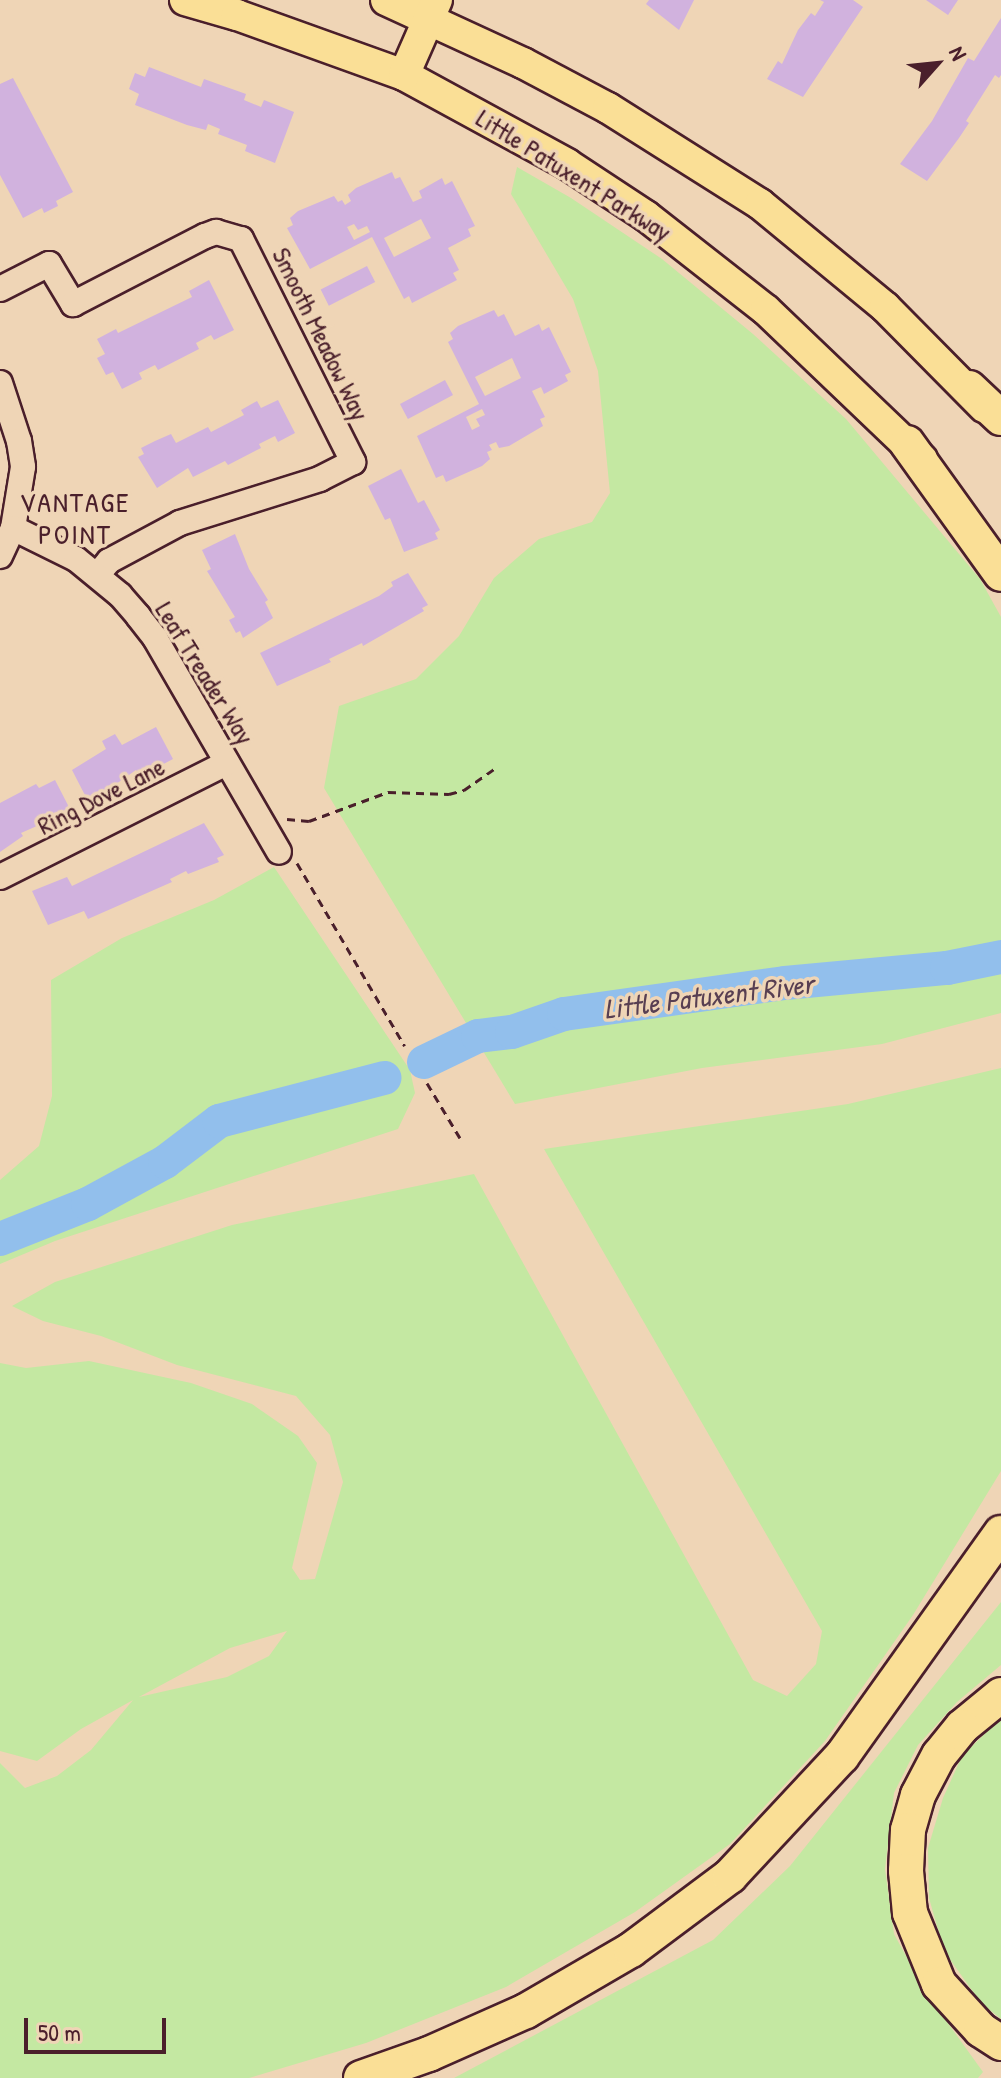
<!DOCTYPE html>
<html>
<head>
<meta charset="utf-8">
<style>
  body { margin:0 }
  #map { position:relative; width:1001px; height:2078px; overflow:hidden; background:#efd5b6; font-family:"Patrick Hand",sans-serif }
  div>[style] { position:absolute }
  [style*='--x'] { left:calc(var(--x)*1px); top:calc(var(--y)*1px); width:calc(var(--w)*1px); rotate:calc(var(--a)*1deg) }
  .green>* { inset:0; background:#c4e8a2 }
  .river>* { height:34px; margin:-17px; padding:0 17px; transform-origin:17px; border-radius:17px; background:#92bfec }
  .building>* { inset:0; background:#d1b2de; transform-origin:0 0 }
  .path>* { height:3px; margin-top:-1.5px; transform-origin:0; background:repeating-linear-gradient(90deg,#4a1f2b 0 8px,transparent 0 14px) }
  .roads { filter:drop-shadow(2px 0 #4a1f2b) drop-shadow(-2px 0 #4a1f2b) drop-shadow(0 2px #4a1f2b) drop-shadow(0 -2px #4a1f2b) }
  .minor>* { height:24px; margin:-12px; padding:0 12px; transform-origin:12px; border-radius:12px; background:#efd5b6 }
  .major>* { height:30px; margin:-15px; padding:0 15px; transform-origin:15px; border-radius:15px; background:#fadf96 }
  .highway>* { height:34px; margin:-17px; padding:0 17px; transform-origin:17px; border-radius:17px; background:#fadf96 }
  span { translate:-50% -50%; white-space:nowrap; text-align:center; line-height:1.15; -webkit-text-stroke:7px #efd5b6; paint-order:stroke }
  .street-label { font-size:26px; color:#4a1f2b }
  .neighbourhood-label { font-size:28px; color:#4a1f2b; letter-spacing:2px }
  .water-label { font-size:28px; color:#583f52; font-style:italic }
  .north { position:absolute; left:897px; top:24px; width:80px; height:80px; -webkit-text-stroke:6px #efd5b6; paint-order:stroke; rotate:63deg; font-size:22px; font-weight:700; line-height:32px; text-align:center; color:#4a1f2b }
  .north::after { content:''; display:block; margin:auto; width:28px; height:36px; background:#4a1f2b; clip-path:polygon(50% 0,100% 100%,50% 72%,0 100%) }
  .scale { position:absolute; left:24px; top:2018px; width:142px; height:36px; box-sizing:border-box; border:4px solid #4a1f2b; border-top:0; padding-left:10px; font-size:24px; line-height:28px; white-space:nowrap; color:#4a1f2b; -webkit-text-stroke:6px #efd5b6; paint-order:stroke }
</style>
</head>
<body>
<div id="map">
  <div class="green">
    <div style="clip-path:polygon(517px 167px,571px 198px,662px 259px,753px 334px,846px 419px,980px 579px,1001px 617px,1001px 1013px,882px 1044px,702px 1068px,515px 1104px,324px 788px,339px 706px,416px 679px,459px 636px,494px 578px,539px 539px,592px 522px,610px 493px,598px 371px,573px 299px,511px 194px)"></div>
    <div style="clip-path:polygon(274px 867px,410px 1070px,415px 1093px,398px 1129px,55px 1241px,0 1264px,0 1180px,39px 1146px,52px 1096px,51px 980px,122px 938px,214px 900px)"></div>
    <div style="clip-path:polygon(evenodd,1001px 1068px,1001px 1471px,913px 1615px,825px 1741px,730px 1844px,635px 1912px,506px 1987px,366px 2043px,249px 2078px,0 2078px,0 1763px,25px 1788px,57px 1776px,91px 1750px,133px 1700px,81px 1729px,37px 1761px,0 1751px,0 1363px,26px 1368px,89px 1361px,191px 1383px,252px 1404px,298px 1436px,317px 1463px,292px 1568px,300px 1580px,315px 1579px,343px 1482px,330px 1435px,296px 1396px,177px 1365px,101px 1336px,43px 1321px,12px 1306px,55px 1282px,232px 1225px,474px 1174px,753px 1680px,787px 1696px,816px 1664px,822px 1631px,544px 1149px,848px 1104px,1001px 1068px,287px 1631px,269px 1656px,227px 1677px,139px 1697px,230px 1648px,287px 1631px)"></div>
    <div style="clip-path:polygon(1001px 1602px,1001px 1665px,957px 1702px,918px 1745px,894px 1793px,885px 1869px,894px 1934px,927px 1994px,983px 2072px,978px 2078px,454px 2078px,713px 1940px,790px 1866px)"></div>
    <div style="clip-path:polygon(1001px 1718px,1001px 2019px,981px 2003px,944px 1951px,929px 1898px,928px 1848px,943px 1798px,962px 1756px)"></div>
  </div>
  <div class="river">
    <div style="--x:424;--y:1062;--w:60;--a:-25.7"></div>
    <div style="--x:478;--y:1036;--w:34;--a:-7"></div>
    <div style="--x:512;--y:1032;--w:55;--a:-19.1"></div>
    <div style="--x:564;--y:1014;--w:223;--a:-8"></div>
    <div style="--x:785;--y:983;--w:163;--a:-5.3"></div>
    <div style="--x:947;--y:968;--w:55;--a:-11.5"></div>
    <div style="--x:0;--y:1239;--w:95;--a:-21.7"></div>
    <div style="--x:88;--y:1204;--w:88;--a:-28.6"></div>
    <div style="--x:165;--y:1162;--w:68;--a:-37.2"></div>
    <div style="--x:219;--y:1121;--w:171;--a:-14.6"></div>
  </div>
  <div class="building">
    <div style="clip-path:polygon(649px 0,694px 0,679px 30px,646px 4px)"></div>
    <div style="clip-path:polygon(820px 0,853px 0,863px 7px,803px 97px,767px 79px,778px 61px,782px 64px,798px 30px,811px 13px,815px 16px,824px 2px)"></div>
    <div style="clip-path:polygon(926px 0,958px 0,948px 15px)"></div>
    <div style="clip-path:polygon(1001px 18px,1001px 75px,999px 78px,995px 75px,966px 121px,969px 123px,959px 138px,927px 181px,900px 164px,932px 121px,968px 58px,974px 61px)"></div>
    <div style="clip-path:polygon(149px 67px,201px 87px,204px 79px,246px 94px,244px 100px,261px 107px,264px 100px,294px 112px,275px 163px,245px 151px,247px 145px,218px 134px,220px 129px,208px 124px,206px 130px,187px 125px,135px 105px,139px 94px,129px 89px,135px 73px,145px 77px)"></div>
    <div style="clip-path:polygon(13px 78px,73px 192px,56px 201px,58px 206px,44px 213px,42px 208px,23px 218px,0 175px,0 84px)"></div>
    <div style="clip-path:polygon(evenodd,392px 172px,395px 179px,400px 177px,413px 202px,422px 198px,419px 191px,442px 178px,445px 185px,452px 181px,475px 226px,468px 229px,471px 236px,448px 248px,459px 270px,453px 273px,457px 280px,412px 303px,409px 296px,404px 299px,372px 237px,310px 269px,287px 228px,293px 225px,290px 218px,298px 211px,334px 196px,338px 202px,342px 200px,345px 205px,351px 201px,348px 195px,356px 188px,392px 172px,421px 219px,431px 238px,394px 257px,384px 238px,421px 219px,392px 172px,354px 224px,358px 230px,367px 226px,370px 232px,354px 240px,347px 227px,354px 224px)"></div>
    <div style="left:367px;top:266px;width:18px;height:52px;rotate:63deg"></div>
    <div style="clip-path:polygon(209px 280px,234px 330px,214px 340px,211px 335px,196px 343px,199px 349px,158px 370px,155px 365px,139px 373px,142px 379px,122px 389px,113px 372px,106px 375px,97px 358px,105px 354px,97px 339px,116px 329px,118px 333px,192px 297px,189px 291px)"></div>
    <div style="clip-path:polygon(evenodd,494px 310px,498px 317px,504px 314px,515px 336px,539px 324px,542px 331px,549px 327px,571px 372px,565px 375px,568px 381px,544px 394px,541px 387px,532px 391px,545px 417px,540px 419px,543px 426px,509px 446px,499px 448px,496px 442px,489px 445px,492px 450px,487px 452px,490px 459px,482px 466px,446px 482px,443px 475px,436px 478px,417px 436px,479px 404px,448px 342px,453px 339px,450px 333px,458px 326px,494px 310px,512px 358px,521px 378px,485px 396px,475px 377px,512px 358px,494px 310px,482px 409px,485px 415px,476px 419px,480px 426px,472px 430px,466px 417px,482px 409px)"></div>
    <div style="left:445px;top:380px;width:17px;height:51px;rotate:62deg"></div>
    <div style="clip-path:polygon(278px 400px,295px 433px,278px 442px,275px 436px,259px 444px,261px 448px,228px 465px,225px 461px,193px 477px,188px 468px,157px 488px,138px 457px,144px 454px,141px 448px,155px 441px,171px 434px,176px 443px,208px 427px,211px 432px,244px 415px,241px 410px,257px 401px,261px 408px)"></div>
    <div style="clip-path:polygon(401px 469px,418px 503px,424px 500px,440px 530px,435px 533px,438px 539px,404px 552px,390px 518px,385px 520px,368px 486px)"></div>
    <div style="clip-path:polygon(235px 534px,249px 569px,268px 600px,265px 602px,273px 618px,243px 638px,240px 631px,236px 633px,229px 620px,235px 617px,207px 571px,211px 569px,202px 550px)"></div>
    <div style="clip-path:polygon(408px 573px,428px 605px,422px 608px,424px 611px,363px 646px,362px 643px,329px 659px,331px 662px,277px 686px,260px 653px,379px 596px,393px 586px,391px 582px)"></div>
    <div style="clip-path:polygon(156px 727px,173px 759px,139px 777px,136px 770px,89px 803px,72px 770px,106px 749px,102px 741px,115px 734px,122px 745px)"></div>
    <div style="clip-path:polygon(55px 780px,71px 811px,21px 833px,23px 836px,0 852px,0 803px,36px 784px,39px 788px)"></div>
    <div style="clip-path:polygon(204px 823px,224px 855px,217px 858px,219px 862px,188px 874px,186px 871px,170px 879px,172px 882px,88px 919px,84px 911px,48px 925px,32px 891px,67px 877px,72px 886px)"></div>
  </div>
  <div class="path">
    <div style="--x:287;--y:819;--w:22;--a:5"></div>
    <div style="--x:309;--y:821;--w:84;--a:-20.2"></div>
    <div style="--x:388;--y:792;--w:61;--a:1.9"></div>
    <div style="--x:449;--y:794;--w:16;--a:-15"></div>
    <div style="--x:464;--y:790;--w:40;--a:-34.9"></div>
    <div style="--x:297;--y:863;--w:212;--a:59.5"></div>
    <div style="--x:427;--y:1083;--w:64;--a:59"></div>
  </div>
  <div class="roads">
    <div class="minor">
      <div style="--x:0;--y:289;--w:55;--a:-27"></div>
      <div style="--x:49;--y:264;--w:47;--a:59"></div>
      <div style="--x:73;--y:304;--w:148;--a:-27.3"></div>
      <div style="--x:205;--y:236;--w:12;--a:-20"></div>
      <div style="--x:216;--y:232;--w:26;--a:16"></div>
      <div style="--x:241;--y:239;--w:250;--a:63.3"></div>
      <div style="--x:353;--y:462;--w:37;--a:153"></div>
      <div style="--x:320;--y:479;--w:147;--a:162.6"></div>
      <div style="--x:180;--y:523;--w:81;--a:151.8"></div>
      <div style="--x:109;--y:561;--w:17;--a:130"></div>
      <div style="--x:0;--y:383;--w:61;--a:71.9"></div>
      <div style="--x:19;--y:441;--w:26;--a:81"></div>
      <div style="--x:23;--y:467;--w:62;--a:99.3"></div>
      <div style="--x:13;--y:528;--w:31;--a:115"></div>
      <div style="--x:13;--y:528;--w:70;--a:26.2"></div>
      <div style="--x:76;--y:559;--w:57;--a:39.3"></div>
      <div style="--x:120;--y:595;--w:28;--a:49"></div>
      <div style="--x:138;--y:616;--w:28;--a:52"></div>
      <div style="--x:155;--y:638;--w:247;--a:59.9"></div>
      <div style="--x:0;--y:877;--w:254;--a:-26.7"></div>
    </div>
    <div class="major">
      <div style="--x:185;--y:0;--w:54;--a:16.1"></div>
      <div style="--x:237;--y:15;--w:177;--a:19.8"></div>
      <div style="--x:404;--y:75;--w:186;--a:28.6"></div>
      <div style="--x:567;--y:164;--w:95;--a:33.4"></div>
      <div style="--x:646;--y:216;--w:152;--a:38.1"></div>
      <div style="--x:766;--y:310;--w:216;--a:43.7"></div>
      <div style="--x:386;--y:0;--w:151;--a:24.7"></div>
      <div style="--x:523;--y:63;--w:96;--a:27.9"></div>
      <div style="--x:608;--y:108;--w:180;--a:32.3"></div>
      <div style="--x:760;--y:204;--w:162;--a:39.5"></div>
      <div style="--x:885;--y:307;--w:141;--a:45.3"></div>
      <div style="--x:404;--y:75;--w:82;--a:-66.3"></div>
    </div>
    <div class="highway">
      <div style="--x:969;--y:388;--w:44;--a:43.2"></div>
      <div style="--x:907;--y:443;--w:161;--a:54.3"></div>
      <div style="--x:1001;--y:1695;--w:50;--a:140.6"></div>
      <div style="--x:962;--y:1727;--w:36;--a:129"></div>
      <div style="--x:939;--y:1755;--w:45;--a:117.7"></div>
      <div style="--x:918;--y:1795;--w:36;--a:106"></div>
      <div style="--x:908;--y:1830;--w:41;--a:92.8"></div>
      <div style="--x:906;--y:1871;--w:42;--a:84.6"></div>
      <div style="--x:910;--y:1913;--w:77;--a:67.8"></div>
      <div style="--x:939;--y:1984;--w:62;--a:47.6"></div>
      <div style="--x:981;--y:2030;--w:24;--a:33"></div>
      <div style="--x:361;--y:2078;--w:72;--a:-19.4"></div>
      <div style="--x:429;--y:2054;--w:106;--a:-23.9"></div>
      <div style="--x:526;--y:2011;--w:121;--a:-30.2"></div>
      <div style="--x:631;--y:1950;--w:124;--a:-36.8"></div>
      <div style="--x:730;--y:1876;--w:164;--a:-47"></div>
      <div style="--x:842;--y:1756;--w:274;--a:-54.5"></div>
    </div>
  </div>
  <div class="street-label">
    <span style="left:574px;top:175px;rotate:32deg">Little Patuxent Parkway</span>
    <span style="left:321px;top:334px;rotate:64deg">Smooth Meadow Way</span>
    <span style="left:205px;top:673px;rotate:58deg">Leaf Treader Way</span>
    <span style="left:101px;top:796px;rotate:-27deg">Ring Dove Lane</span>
  </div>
  <div class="neighbourhood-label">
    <span style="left:75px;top:518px">VANTAGE<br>POINT</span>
  </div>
  <div class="water-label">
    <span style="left:709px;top:996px;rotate:-7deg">Little Patuxent River</span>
  </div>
  <div class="north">N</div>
  <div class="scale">50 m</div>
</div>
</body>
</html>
